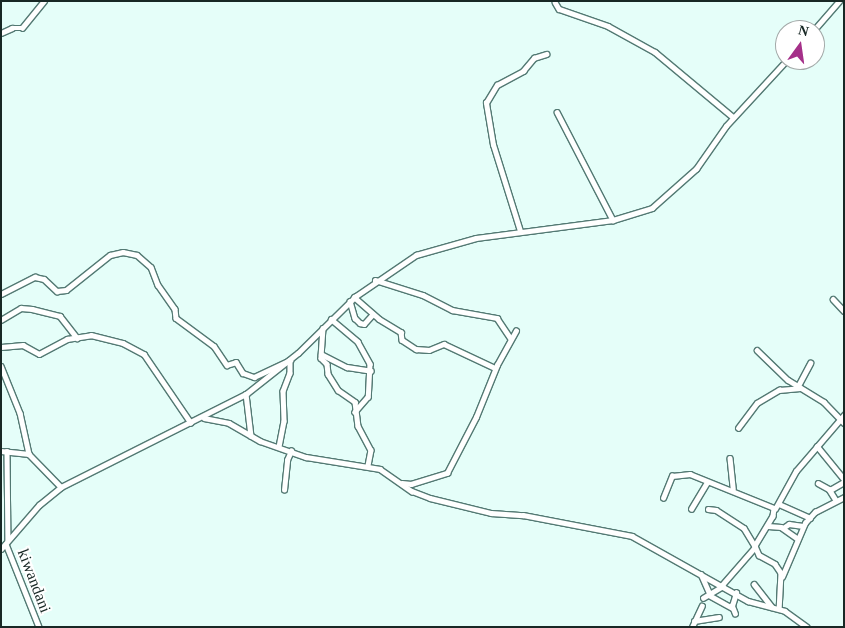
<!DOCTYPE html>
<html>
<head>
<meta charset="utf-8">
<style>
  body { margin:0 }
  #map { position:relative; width:845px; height:628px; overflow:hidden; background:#e5fef9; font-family:Georgia,serif }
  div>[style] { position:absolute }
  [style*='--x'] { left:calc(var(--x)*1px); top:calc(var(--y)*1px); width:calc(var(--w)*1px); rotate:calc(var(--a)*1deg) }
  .roads { filter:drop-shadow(1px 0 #537973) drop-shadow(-1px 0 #537973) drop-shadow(0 1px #537973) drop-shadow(0 -1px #537973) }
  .minor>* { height:4.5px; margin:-2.25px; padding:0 2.25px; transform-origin:2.25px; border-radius:2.25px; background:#fff }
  span { translate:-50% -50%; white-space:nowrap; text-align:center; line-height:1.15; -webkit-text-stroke:4px #fff; paint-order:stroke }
  .street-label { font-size:16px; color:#182825 }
  .frame { position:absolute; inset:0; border:2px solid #182825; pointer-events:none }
  .north { position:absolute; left:775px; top:20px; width:50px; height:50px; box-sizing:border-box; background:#fff; border:1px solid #a3a9a8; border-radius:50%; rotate:14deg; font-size:14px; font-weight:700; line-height:20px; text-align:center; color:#182825 }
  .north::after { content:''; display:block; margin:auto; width:18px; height:22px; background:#a53089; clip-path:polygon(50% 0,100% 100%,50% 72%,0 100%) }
</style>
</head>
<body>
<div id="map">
  <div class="roads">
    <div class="minor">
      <div style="--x:555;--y:2;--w:8;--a:60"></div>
      <div style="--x:559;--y:9;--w:52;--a:19.1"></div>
      <div style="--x:608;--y:26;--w:54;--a:29"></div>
      <div style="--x:655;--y:52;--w:102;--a:39.8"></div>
      <div style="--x:814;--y:30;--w:38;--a:-49"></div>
      <div style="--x:1;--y:33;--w:12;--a:-24"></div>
      <div style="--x:12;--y:28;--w:10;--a:0"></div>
      <div style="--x:22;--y:28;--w:35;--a:-51"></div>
      <div style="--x:557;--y:112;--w:122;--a:62.6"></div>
      <div style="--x:520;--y:231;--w:90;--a:-107.4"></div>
      <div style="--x:493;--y:145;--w:43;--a:-99.5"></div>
      <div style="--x:486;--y:103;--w:21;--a:-59"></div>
      <div style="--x:497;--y:85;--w:30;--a:-28"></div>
      <div style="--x:523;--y:71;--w:17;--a:-50"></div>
      <div style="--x:534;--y:58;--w:13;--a:-18"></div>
      <div style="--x:375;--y:280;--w:50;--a:17.4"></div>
      <div style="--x:423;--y:295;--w:33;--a:27"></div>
      <div style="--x:452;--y:310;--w:46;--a:10.1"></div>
      <div style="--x:497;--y:318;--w:25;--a:56"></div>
      <div style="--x:1;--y:294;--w:38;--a:-27"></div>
      <div style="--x:35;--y:277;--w:9;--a:13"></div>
      <div style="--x:44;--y:279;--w:18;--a:43"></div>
      <div style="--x:57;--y:291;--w:9;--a:-6"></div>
      <div style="--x:66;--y:290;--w:56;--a:-38.5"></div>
      <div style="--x:110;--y:255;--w:13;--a:-13"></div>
      <div style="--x:123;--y:252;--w:14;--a:12"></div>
      <div style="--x:137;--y:255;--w:18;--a:41"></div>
      <div style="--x:151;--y:267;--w:19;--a:69"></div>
      <div style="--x:158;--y:285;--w:29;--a:55"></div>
      <div style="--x:175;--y:309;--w:9;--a:84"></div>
      <div style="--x:176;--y:318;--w:47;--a:36.4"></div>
      <div style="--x:214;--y:346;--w:23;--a:56"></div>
      <div style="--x:227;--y:365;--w:9;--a:-18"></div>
      <div style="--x:236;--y:362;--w:13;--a:58"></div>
      <div style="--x:243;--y:373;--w:12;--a:20"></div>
      <div style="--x:254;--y:377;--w:40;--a:-25"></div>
      <div style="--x:290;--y:360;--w:13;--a:90"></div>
      <div style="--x:290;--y:373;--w:19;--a:111"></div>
      <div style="--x:283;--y:391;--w:30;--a:88"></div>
      <div style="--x:284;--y:421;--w:26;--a:101"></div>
      <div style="--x:354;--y:297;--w:33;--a:41"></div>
      <div style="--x:379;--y:319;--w:26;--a:31"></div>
      <div style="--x:401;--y:332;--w:8;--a:83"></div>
      <div style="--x:402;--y:340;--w:17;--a:33"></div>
      <div style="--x:416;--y:349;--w:13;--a:4"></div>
      <div style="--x:429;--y:350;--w:16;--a:-22"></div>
      <div style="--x:444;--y:344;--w:56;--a:25.2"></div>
      <div style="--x:833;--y:299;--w:16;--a:47"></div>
      <div style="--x:350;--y:301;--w:18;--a:74"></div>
      <div style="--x:355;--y:318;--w:7;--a:45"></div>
      <div style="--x:360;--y:323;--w:4;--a:14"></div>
      <div style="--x:364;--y:324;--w:13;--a:-48"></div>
      <div style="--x:331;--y:319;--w:35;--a:40"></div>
      <div style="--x:358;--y:342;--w:25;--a:61"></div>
      <div style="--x:370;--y:364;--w:33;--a:93"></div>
      <div style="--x:368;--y:397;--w:20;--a:131"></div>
      <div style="--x:1;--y:320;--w:23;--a:-31"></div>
      <div style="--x:21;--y:308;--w:11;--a:5"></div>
      <div style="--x:32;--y:309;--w:29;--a:14"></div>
      <div style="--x:60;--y:316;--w:28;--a:52"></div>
      <div style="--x:323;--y:328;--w:30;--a:94"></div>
      <div style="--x:321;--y:358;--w:8;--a:45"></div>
      <div style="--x:327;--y:364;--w:10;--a:84"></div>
      <div style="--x:328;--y:374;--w:19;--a:58"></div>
      <div style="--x:338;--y:390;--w:21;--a:35"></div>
      <div style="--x:355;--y:402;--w:24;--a:83"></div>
      <div style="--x:358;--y:426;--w:27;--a:62"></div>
      <div style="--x:371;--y:450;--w:15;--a:101"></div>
      <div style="--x:1;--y:347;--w:22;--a:-5"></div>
      <div style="--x:23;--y:345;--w:18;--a:29"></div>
      <div style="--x:39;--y:354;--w:32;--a:-28"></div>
      <div style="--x:67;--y:339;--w:24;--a:-9"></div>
      <div style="--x:91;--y:335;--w:33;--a:14"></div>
      <div style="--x:123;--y:343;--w:24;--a:28"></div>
      <div style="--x:144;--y:354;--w:83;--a:55.7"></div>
      <div style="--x:757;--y:350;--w:43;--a:44.1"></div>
      <div style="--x:788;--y:380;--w:42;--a:31.4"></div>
      <div style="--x:824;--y:402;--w:29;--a:46"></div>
      <div style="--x:321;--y:354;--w:29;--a:27"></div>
      <div style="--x:347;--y:367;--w:24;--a:9"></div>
      <div style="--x:1;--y:366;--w:51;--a:68"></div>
      <div style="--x:20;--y:413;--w:42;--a:77.6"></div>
      <div style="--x:29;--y:454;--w:46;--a:45.9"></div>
      <div style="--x:798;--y:386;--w:26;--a:-62"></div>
      <div style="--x:246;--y:394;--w:42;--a:83.2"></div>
      <div style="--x:204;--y:418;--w:25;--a:11"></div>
      <div style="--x:229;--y:423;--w:36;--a:30"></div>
      <div style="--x:260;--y:441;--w:49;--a:19.2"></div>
      <div style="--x:306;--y:457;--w:75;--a:9.2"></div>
      <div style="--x:380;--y:469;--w:39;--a:35"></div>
      <div style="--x:412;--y:491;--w:19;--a:21"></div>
      <div style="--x:430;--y:498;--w:63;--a:13.8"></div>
      <div style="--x:491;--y:513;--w:32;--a:4"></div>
      <div style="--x:523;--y:515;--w:111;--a:10.9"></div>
      <div style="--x:632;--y:536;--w:133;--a:29.3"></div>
      <div style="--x:748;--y:601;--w:38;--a:15"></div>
      <div style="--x:785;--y:611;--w:27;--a:36"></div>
      <div style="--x:738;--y:428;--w:31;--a:-53"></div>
      <div style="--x:757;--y:403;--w:26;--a:-31"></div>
      <div style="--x:779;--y:390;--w:21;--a:-5"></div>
      <div style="--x:817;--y:446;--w:43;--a:50.7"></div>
      <div style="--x:1;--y:451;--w:28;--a:6"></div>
      <div style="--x:7;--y:451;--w:89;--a:89.4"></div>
      <div style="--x:730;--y:458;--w:31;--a:84"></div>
      <div style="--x:402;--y:483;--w:9;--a:6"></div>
      <div style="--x:411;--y:484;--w:38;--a:-17"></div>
      <div style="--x:447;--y:473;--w:63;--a:-62.6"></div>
      <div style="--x:476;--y:417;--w:56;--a:-68"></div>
      <div style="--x:497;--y:365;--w:39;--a:-61"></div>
      <div style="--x:818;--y:483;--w:13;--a:29"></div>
      <div style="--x:829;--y:489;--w:13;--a:58"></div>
      <div style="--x:284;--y:490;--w:30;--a:-84"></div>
      <div style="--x:287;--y:460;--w:10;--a:-66"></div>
      <div style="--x:830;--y:490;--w:16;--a:-30"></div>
      <div style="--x:663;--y:498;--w:24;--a:-68"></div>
      <div style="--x:672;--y:476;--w:18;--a:-6"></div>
      <div style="--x:690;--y:474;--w:91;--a:22"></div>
      <div style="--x:774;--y:508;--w:8;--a:97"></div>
      <div style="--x:773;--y:516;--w:35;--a:121"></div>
      <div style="--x:755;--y:546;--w:10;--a:66"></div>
      <div style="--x:759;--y:555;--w:18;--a:29"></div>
      <div style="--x:775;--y:564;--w:11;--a:56"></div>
      <div style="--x:781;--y:573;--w:35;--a:93"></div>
      <div style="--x:779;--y:504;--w:34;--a:24"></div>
      <div style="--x:691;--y:509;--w:31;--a:-59"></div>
      <div style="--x:708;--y:509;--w:8;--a:7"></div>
      <div style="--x:716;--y:510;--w:33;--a:33"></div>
      <div style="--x:744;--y:528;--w:21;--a:59"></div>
      <div style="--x:775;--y:509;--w:43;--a:-61.1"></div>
      <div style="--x:796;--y:471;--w:74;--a:-49.4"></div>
      <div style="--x:768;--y:526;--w:13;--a:4"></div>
      <div style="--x:781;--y:527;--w:19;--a:35"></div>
      <div style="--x:783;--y:528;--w:7;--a:-34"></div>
      <div style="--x:789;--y:524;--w:14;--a:8"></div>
      <div style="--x:6;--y:544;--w:89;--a:68.3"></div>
      <div style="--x:1;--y:549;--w:58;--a:-49.2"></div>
      <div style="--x:39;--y:505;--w:28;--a:-39"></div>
      <div style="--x:61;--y:487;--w:207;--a:-26.7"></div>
      <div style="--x:246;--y:394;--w:66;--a:-38.3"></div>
      <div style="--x:298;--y:353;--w:81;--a:-44.5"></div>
      <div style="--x:356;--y:296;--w:73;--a:-34.3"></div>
      <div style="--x:416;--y:255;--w:62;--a:-15.8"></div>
      <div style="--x:476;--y:238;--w:138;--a:-7.5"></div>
      <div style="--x:613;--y:220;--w:41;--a:-17.1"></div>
      <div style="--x:652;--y:208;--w:59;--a:-41.6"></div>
      <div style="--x:696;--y:169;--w:52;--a:-55.1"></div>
      <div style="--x:726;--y:126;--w:90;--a:-47.3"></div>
      <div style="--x:701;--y:574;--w:22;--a:66"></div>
      <div style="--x:782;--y:577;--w:59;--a:-66.9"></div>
      <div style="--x:805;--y:523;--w:15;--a:-48"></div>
      <div style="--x:815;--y:512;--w:33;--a:-27"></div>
      <div style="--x:754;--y:584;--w:29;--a:52"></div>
      <div style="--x:722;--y:585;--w:50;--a:-49"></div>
      <div style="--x:709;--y:595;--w:26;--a:29"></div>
      <div style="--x:703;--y:598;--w:23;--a:-31"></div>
      <div style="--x:735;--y:614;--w:9;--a:-111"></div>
      <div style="--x:732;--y:606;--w:14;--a:-73"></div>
      <div style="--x:694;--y:621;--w:25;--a:-9"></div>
      <div style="--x:692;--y:627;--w:23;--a:-65"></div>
    </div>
  </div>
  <div class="street-label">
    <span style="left:34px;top:581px;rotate:69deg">kiwandani</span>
  </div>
  <div class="frame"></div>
  <div class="north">N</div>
</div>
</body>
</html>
